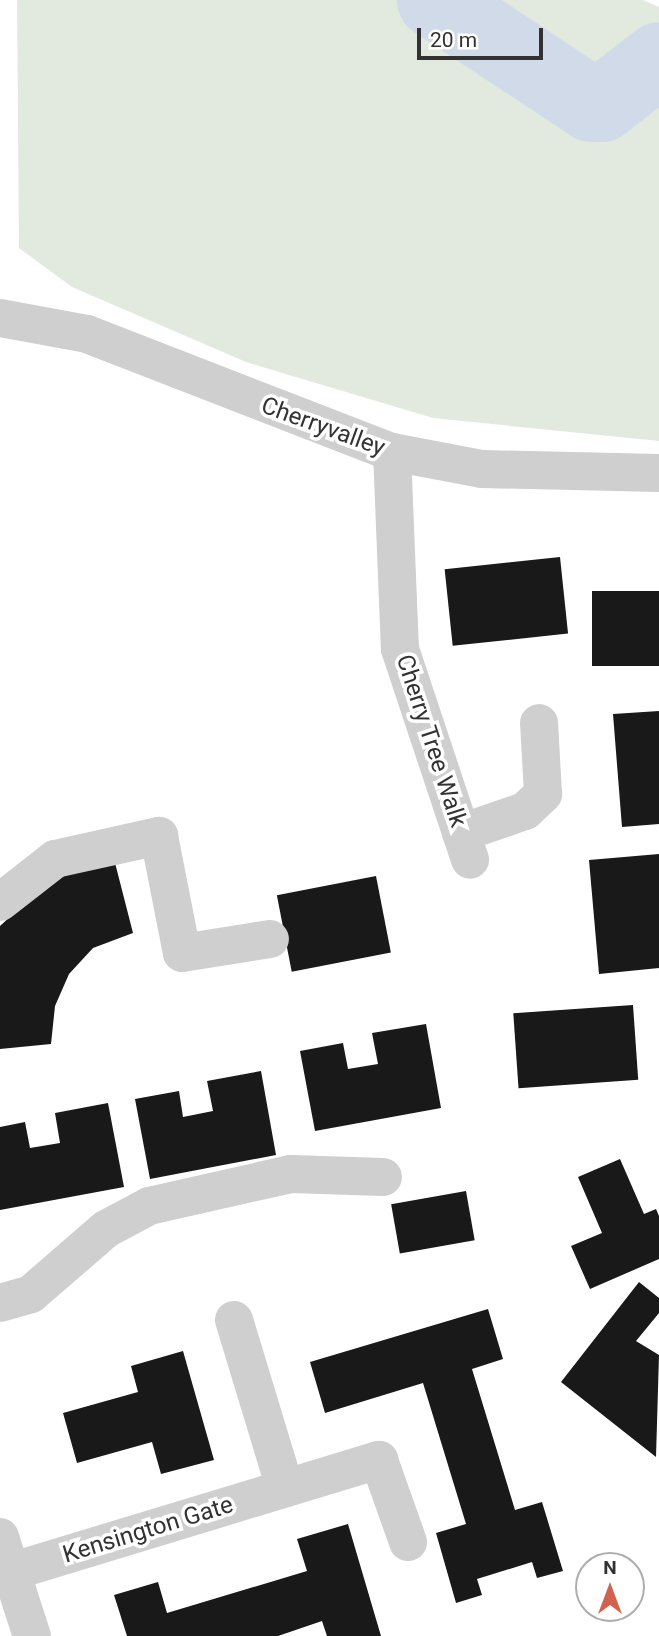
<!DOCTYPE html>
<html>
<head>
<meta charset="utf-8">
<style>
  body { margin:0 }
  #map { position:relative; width:659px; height:1636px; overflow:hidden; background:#fff; font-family:Roboto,sans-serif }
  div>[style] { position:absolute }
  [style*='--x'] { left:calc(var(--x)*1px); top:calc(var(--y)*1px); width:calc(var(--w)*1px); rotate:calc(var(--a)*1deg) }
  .green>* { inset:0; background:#e2e9df }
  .river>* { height:75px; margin:-37.5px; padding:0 37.5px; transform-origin:37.5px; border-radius:37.5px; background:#d1dae9 }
  .building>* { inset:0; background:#191919; transform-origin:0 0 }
  .minor>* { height:38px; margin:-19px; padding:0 19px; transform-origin:19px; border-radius:19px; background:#cfcfcf }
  span { translate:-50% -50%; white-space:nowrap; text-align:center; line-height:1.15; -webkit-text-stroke:7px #fff; paint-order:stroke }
  .street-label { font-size:24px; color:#323232 }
  .north { position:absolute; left:575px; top:1552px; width:70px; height:70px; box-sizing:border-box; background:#fff; border:2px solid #adadad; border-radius:50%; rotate:0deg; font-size:19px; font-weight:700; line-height:28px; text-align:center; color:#323232 }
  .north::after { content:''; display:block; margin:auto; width:24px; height:32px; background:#d0634d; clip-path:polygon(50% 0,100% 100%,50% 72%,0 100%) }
  .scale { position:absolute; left:417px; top:28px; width:126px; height:32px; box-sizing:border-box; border:4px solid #323232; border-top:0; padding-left:9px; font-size:21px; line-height:24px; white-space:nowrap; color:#323232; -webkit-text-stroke:5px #fff; paint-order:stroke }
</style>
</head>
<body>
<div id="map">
  <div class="green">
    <div style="clip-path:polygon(17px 0,453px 0,457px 6px,492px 0,643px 0,659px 7px,659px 441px,433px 418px,246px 362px,72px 287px,19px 248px)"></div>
  </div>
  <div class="river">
    <div style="--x:434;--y:0;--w:188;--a:33.5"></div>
    <div style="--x:591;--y:104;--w:10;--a:0"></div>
    <div style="--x:601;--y:104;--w:73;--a:-37.8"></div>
  </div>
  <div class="building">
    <div style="left:560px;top:557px;width:77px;height:116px;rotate:84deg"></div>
    <div style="left:659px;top:591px;width:75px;height:67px;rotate:90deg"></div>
    <div style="clip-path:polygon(659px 711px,659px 824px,622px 827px,613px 714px)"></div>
    <div style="clip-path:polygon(659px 854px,659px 968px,599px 974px,589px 860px)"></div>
    <div style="clip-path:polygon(113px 855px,133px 933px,93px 948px,69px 974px,55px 1006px,51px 1044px,0 1049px,0 926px,50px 880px)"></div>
    <div style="left:376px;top:876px;width:78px;height:101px;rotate:79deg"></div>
    <div style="left:633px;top:1005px;width:75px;height:120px;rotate:86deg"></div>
    <div style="clip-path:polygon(426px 1024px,441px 1108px,315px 1131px,300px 1051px,343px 1043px,348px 1069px,378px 1064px,372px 1033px)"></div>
    <div style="clip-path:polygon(261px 1071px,276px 1155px,150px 1179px,135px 1099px,179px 1091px,183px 1117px,213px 1111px,207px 1081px)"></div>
    <div style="clip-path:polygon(108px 1103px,124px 1187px,0 1210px,0 1127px,25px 1122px,30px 1148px,60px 1143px,55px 1113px)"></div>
    <div style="clip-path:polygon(620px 1159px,644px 1214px,656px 1209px,659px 1216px,659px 1259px,590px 1289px,571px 1246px,602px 1233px,578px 1177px)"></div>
    <div style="left:466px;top:1191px;width:50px;height:76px;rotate:80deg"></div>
    <div style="clip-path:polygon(639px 1282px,659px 1298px,659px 1313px,636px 1341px,659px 1355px,656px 1457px,561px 1382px)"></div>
    <div style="clip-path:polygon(488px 1309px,503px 1359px,472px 1369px,515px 1510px,542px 1502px,563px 1571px,537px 1578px,532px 1562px,477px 1579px,482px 1595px,456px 1603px,436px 1533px,466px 1524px,423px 1383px,325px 1413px,310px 1362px)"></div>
    <div style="clip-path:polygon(183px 1351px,214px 1460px,161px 1474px,152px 1442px,77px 1463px,63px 1413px,138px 1392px,131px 1366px)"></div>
    <div style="clip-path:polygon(348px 1524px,381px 1636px,327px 1636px,322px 1621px,278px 1636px,127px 1636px,114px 1595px,158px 1582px,167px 1613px,307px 1571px,297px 1539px)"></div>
  </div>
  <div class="minor">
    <div style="--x:0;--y:318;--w:88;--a:10.4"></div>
    <div style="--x:87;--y:334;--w:327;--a:21.2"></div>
    <div style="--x:392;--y:452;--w:92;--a:10.7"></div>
    <div style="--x:482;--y:469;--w:177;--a:1.3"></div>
    <div style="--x:392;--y:452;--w:197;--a:87.7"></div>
    <div style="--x:400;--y:649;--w:222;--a:71.6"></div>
    <div style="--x:461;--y:833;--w:68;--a:-19"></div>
    <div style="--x:525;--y:811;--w:25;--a:-43"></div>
    <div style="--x:543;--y:794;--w:71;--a:-93.2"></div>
    <div style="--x:0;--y:902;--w:70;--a:-38"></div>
    <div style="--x:55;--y:859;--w:107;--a:-12.5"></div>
    <div style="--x:159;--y:836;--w:119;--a:78.9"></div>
    <div style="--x:182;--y:953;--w:89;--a:-9"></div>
    <div style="--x:0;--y:1303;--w:32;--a:-16"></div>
    <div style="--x:31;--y:1294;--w:99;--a:-40.9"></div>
    <div style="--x:106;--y:1229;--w:49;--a:-28.1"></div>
    <div style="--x:149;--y:1206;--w:146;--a:-12.7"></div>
    <div style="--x:291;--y:1174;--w:92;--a:1.9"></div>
    <div style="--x:234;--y:1320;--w:176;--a:73.1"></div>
    <div style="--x:0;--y:1537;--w:104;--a:72.1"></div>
    <div style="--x:10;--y:1572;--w:386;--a:-16.9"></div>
    <div style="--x:379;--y:1460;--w:87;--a:70.5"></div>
  </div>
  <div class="street-label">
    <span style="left:323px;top:427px;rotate:20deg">Cherryvalley</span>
    <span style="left:431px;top:741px;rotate:72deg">Cherry Tree Walk</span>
    <span style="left:148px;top:1530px;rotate:-17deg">Kensington Gate</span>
  </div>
  <div class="north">N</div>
  <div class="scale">20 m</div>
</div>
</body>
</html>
